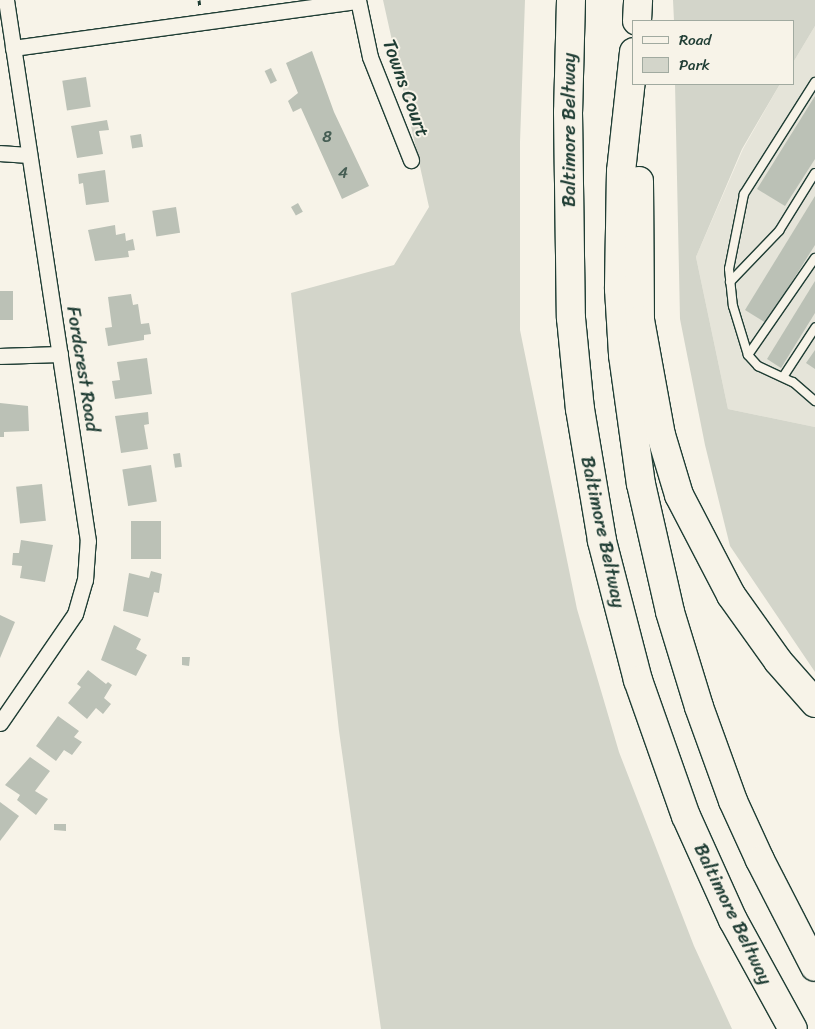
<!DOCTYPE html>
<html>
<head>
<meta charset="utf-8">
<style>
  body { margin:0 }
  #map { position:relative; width:815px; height:1029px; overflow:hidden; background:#f7f3e8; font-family:Sriracha,sans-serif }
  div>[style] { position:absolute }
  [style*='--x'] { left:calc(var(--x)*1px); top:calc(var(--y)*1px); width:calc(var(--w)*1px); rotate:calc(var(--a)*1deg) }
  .built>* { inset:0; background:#e5e4d9 }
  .green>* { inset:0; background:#d3d5ca }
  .building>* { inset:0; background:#bbc1b6; transform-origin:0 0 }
  .path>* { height:3px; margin-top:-1.5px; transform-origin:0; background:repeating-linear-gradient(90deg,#1f3d34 0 5px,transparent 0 9px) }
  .roads { filter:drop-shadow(1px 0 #1f3d34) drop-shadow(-1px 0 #1f3d34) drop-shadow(0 1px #1f3d34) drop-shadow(0 -1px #1f3d34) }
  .service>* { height:8px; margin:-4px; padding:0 4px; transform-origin:4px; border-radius:4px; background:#f7f3e8 }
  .minor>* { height:15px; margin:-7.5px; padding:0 7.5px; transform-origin:7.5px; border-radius:7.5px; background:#f7f3e8 }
  .motorway>* { height:28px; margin:-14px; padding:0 14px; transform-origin:14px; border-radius:14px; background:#f7f3e8 }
  span { translate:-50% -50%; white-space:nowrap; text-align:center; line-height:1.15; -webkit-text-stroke:4px #f7f3e8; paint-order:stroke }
  .number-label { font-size:16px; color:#465e54 }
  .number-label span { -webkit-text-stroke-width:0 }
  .street-label { font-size:19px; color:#1f3d34 }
  .legend { position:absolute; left:632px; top:20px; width:162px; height:65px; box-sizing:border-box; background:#f7f3e8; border:1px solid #a1aaa0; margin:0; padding:6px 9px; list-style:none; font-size:15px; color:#1f3d34 }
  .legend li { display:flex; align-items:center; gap:10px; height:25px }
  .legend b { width:25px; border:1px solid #a1aaa0 }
</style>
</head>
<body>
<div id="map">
  <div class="built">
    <div style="clip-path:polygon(815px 26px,815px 427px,728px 409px,696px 257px,743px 149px,780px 84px,794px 84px,794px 61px)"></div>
  </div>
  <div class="green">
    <div style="clip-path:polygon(383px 0,525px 0,520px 142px,520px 330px,577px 609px,619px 752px,694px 946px,732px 1029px,381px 1029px,339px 731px,291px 293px,394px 265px,429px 207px)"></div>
    <div style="clip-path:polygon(673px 0,815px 0,815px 26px,794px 61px,794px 21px,674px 21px)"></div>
    <div style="clip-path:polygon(675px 84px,780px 84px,742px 149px,696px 257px,728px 409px,815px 427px,815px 672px,730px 546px,705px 445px,680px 319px)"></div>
  </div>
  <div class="building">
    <div style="clip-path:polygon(312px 51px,334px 112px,369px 186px,342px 199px,301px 108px,293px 112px,288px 101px,298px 93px,286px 63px)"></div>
    <div style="left:271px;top:68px;width:14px;height:7px;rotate:65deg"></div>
    <div style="left:86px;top:77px;width:30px;height:24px;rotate:81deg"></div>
    <div style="clip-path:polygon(815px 96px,815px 159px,785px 206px,757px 189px)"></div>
    <div style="clip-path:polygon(107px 120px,109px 130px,99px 131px,103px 154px,77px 158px,71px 126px)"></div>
    <div style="left:141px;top:134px;width:13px;height:11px;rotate:81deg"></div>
    <div style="clip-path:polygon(105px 170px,109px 202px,86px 205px,83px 183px,79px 184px,78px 174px)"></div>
    <div style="clip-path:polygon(815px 196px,815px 245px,766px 323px,745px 310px)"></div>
    <div style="left:298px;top:203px;width:10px;height:8px;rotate:61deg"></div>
    <div style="left:176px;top:207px;width:26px;height:24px;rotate:81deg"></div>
    <div style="clip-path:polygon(115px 225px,116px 235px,125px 233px,126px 241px,133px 239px,135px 250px,128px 251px,129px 257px,95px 261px,88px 230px)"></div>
    <div style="clip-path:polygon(815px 281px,815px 313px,781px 368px,767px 359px)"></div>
    <div style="left:0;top:291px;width:13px;height:29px"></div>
    <div style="clip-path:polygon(131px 294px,133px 305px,138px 304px,141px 324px,149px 323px,151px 334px,144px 335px,144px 340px,108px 346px,105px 328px,112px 327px,108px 297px)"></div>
    <div style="clip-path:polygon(815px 350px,815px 369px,806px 363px)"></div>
    <div style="clip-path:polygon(147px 358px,152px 394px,115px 399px,112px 381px,120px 380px,117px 362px)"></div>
    <div style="clip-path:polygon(0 403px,28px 406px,29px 431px,4px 432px,4px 437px,0 437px)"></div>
    <div style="clip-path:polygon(148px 412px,149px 424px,144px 425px,148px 449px,121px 453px,115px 416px)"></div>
    <div style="left:180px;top:453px;width:14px;height:7px;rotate:82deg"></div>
    <div style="left:151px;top:465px;width:37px;height:29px;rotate:81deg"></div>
    <div style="left:42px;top:484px;width:37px;height:26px;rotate:84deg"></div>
    <div style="left:161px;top:521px;width:38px;height:30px;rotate:90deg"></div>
    <div style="clip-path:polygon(21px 540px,53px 545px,45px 582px,20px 578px,22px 566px,12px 565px,13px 553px,19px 553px)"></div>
    <div style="clip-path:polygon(151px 571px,162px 574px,159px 593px,154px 592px,148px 617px,123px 611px,129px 573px,149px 578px)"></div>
    <div style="clip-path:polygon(0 615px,15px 622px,0 658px)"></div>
    <div style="clip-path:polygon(114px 625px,141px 639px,136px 649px,147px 655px,136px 676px,101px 660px)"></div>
    <div style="clip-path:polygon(182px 657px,190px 657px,189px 666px,182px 665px)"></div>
    <div style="clip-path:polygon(88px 670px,106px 684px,108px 682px,112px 685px,104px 698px,111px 704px,103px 714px,96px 708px,87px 719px,68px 703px,81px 687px,77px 684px)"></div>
    <div style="clip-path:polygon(58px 716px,79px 731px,74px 737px,82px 742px,72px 755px,64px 750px,56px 761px,36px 746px)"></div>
    <div style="clip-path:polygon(30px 757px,50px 771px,35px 791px,48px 799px,36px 815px,17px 800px,20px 795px,5px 785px)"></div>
    <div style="clip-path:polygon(0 802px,19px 816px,0 841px)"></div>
    <div style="clip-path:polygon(54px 824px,66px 824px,66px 831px,54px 830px)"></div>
  </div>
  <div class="path">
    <div style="--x:199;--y:0;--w:8;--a:83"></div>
  </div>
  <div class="roads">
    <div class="service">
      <div style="--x:815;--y:82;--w:133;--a:122.4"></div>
      <div style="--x:744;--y:194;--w:76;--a:101.3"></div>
      <div style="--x:729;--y:269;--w:37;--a:84"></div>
      <div style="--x:733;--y:306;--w:51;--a:73"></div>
      <div style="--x:748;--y:355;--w:15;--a:48"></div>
      <div style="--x:758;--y:366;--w:38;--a:25"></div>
      <div style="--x:793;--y:382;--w:29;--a:41"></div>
      <div style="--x:730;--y:282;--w:71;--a:-46.1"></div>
      <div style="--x:779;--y:231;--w:68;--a:-58.2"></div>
      <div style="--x:748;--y:355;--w:118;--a:-55.4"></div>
      <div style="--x:783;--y:377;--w:59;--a:-56.9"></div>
    </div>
    <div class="minor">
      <div style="--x:358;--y:0;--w:58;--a:78.1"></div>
      <div style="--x:370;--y:57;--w:111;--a:68.3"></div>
      <div style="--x:13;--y:48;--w:348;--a:-7.8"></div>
      <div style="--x:0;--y:153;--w:29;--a:4"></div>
      <div style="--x:0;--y:356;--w:60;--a:-1.9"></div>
      <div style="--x:0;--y:723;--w:132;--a:-55.5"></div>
      <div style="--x:75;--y:614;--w:35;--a:-74"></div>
      <div style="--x:85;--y:580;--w:39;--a:-86"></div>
      <div style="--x:88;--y:541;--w:547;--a:-98.62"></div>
    </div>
    <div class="motorway">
      <div style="--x:571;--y:0;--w:112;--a:91.5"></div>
      <div style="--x:568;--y:112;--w:206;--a:89.2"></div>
      <div style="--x:571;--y:318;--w:91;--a:84.4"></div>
      <div style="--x:580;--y:409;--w:134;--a:80.5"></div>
      <div style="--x:602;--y:541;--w:144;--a:75.5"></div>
      <div style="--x:638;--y:680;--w:144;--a:70.6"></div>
      <div style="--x:686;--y:816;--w:114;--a:65.7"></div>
      <div style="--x:733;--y:920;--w:124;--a:61.2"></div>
      <div style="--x:637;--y:21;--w:21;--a:-87"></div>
      <div style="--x:634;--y:52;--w:120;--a:96.2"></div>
      <div style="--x:621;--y:171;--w:118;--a:91"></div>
      <div style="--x:619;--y:289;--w:66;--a:86.5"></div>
      <div style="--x:623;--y:355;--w:130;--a:82.1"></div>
      <div style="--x:641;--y:484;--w:131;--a:77.2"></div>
      <div style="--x:670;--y:612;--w:99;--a:73"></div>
      <div style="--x:699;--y:707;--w:100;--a:70.1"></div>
      <div style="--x:733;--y:801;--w:65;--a:65.4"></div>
      <div style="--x:760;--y:860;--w:120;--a:62.8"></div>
      <div style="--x:639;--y:181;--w:139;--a:89.6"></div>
      <div style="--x:640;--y:320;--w:117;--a:79.7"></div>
      <div style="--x:661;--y:435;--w:63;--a:73.3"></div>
      <div style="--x:679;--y:495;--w:113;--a:62.5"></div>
      <div style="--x:731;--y:595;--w:81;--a:54.5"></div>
      <div style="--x:778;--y:661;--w:56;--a:48.6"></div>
    </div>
  </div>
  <div class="number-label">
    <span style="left:327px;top:137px">8</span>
    <span style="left:343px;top:173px">4</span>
  </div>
  <div class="street-label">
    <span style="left:406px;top:88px;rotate:70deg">Towns Court</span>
    <span style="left:569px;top:130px;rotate:-90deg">Baltimore Beltway</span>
    <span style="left:83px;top:369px;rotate:81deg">Fordcrest Road</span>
    <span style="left:603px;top:532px;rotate:78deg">Baltimore Beltway</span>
    <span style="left:733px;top:914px;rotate:64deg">Baltimore Beltway</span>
  </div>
  <ul class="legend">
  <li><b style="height:6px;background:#f7f3e8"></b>Road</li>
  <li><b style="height:14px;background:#d3d5ca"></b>Park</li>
  </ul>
</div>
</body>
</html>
